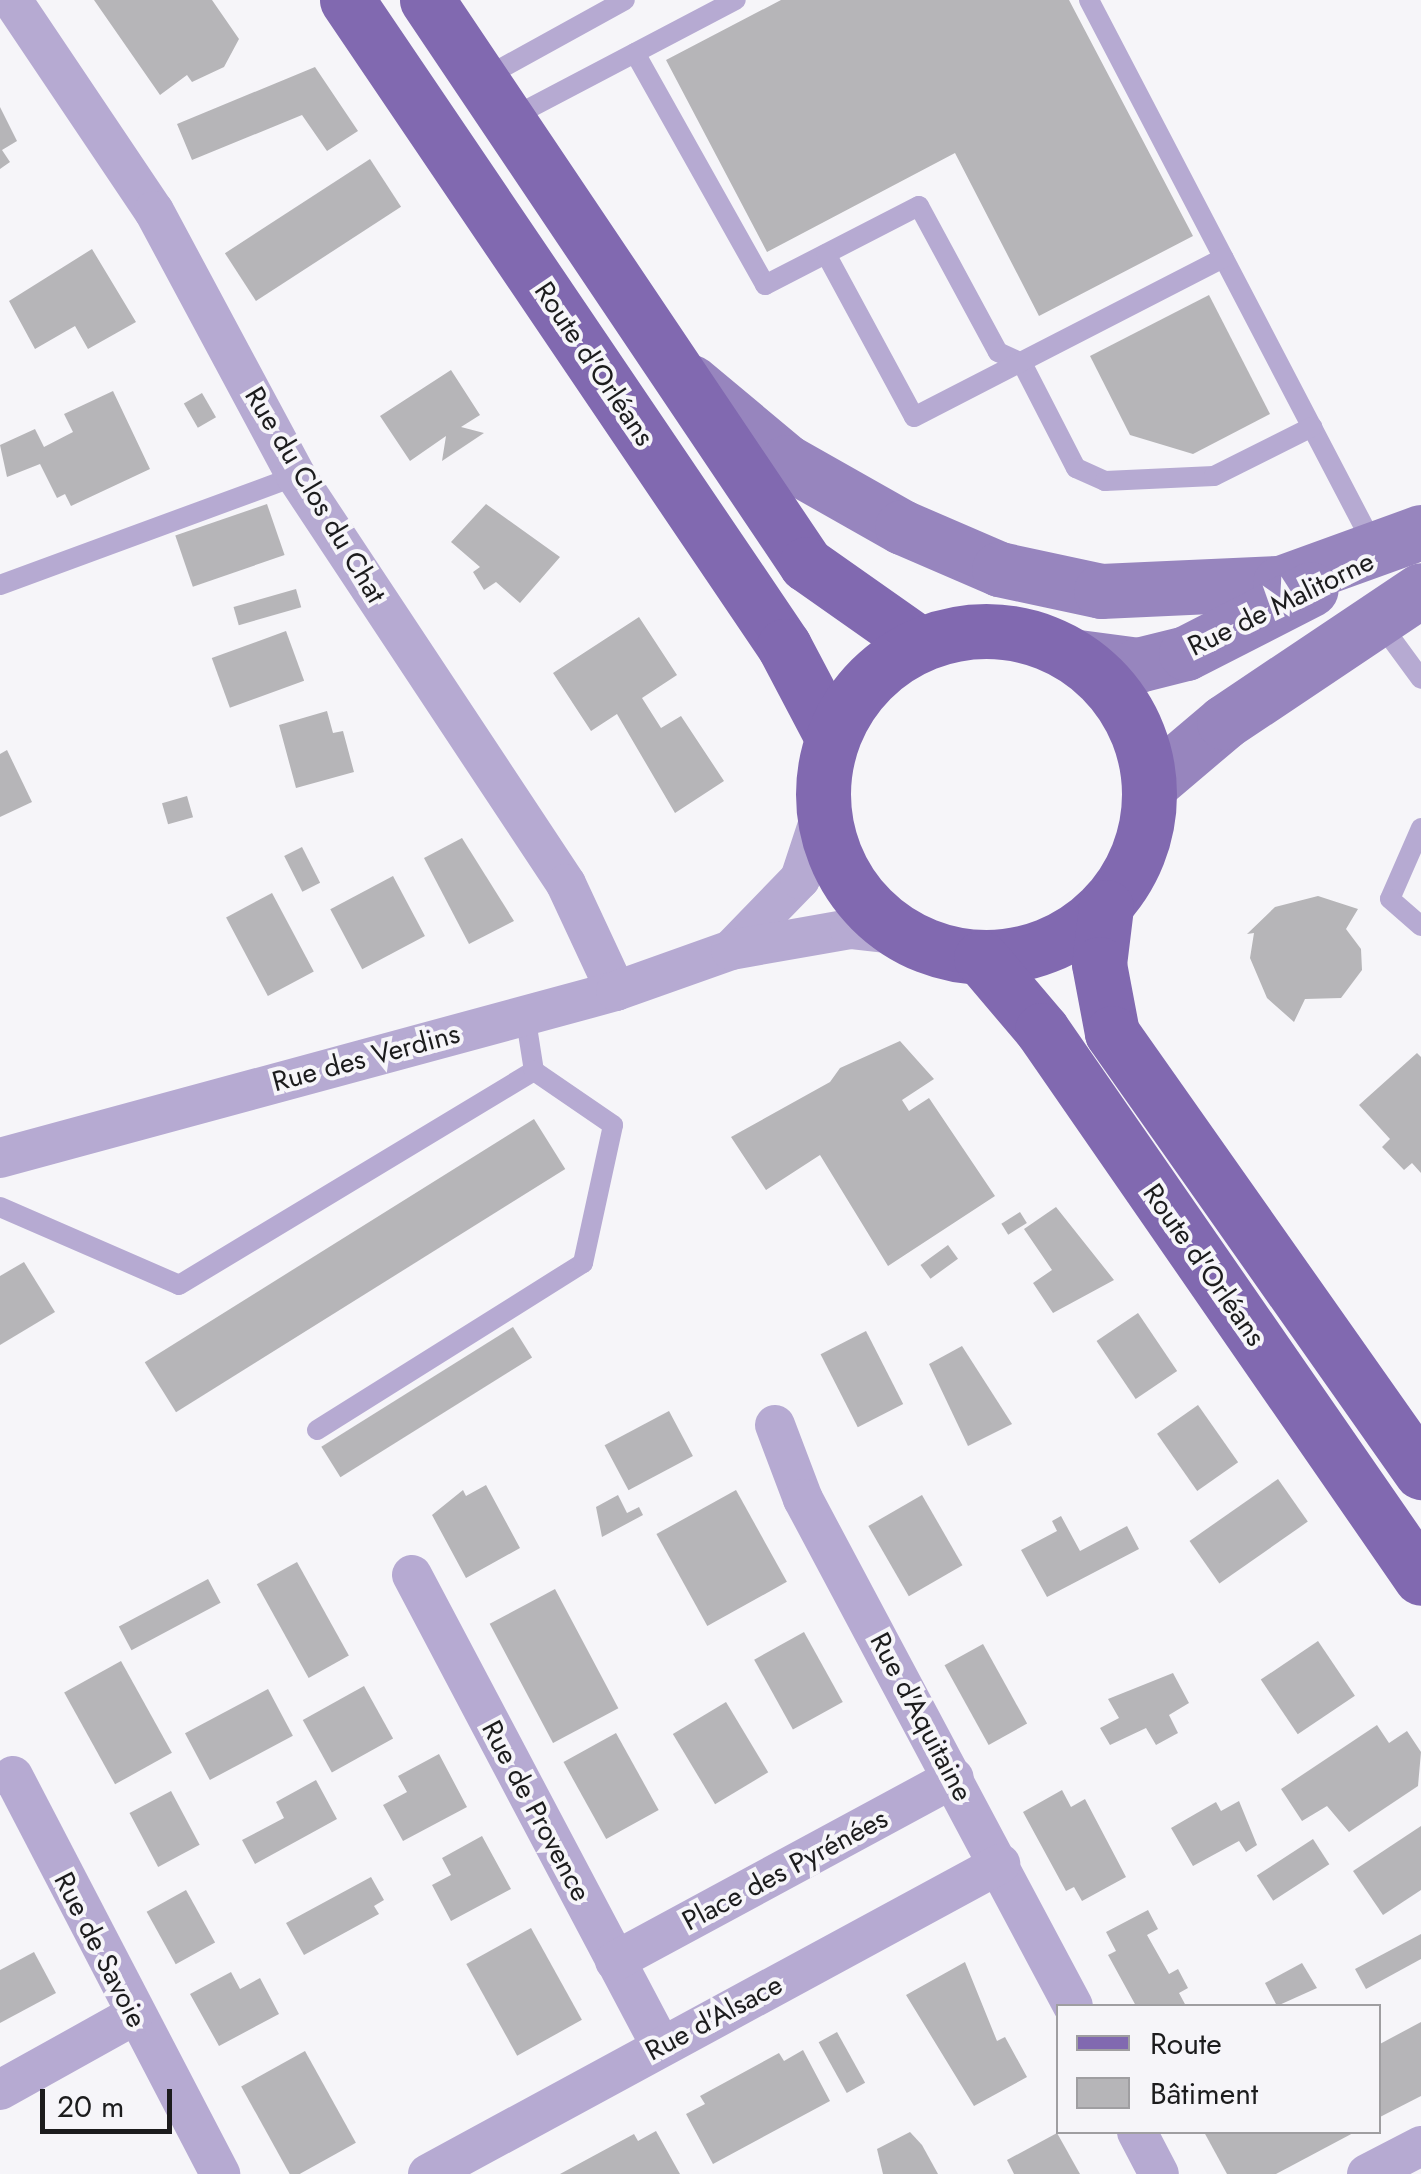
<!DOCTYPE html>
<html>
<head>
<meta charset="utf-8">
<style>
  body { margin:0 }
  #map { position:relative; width:1421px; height:2174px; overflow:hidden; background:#f6f5f9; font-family:Jost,sans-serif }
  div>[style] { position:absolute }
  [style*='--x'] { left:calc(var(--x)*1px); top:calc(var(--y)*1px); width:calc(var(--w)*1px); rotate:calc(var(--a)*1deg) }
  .building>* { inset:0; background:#b6b5b8; transform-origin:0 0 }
  .service>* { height:20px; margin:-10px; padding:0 10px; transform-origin:10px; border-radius:10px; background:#b6aad2 }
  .minor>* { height:40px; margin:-20px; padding:0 20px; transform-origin:20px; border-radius:20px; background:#b6aad2 }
  .secondary>* { height:55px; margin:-27.5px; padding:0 27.5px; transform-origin:27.5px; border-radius:27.5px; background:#9785be }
  .primary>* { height:55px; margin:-27.5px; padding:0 27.5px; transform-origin:27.5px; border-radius:27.5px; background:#8169b0 }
  .primary>.ring { margin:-27.5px; padding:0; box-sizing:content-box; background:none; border:55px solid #8169b0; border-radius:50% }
  span { translate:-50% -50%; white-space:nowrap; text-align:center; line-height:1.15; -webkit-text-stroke:8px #f6f5f9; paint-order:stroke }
  .street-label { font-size:28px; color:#1c1c1d }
  .legend { position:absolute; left:1056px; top:2004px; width:325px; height:130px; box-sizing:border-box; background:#f6f5f9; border:2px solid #9f9ea1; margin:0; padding:12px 18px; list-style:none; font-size:30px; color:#1c1c1d }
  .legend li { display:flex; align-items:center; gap:20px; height:50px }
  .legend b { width:50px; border:2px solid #9f9ea1 }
  .scale { position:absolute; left:40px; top:2089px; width:132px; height:45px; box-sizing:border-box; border:5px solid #1c1c1d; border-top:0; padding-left:12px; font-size:30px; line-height:35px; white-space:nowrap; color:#1c1c1d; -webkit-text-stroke:8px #f6f5f9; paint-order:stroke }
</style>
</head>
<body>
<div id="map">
  <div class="building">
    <div style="clip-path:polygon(94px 0,212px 0,239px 39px,224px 67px,192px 82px,187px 75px,160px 95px)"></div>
    <div style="clip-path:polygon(781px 0,1069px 0,1193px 236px,1039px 316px,955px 153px,767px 252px,666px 60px)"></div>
    <div style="clip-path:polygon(315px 67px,358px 131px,327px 151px,302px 115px,192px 160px,177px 124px)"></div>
    <div style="clip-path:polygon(0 107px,17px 141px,2px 150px,10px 162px,0 169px)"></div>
    <div style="left:370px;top:159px;width:57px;height:173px;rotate:57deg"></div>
    <div style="clip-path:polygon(92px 249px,136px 322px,88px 349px,75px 326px,35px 349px,9px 301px)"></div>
    <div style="clip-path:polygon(1209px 295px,1270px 414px,1193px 454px,1130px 435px,1090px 356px)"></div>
    <div style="clip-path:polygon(451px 370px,480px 415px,461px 427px,484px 433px,442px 461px,446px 436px,410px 461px,380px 416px)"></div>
    <div style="clip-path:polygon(113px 391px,150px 469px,71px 506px,65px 494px,57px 498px,40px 464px,7px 477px,0 445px,35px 429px,44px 447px,73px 432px,64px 414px)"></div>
    <div style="left:202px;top:393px;width:28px;height:21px;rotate:60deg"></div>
    <div style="left:267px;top:504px;width:54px;height:97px;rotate:71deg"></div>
    <div style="clip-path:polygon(486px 504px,560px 557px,520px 603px,496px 582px,484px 590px,473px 572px,480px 567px,451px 542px)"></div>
    <div style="left:296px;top:589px;width:19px;height:65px;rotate:74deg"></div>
    <div style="clip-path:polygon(639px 617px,677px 675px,642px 698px,661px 728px,681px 716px,724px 781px,675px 813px,617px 714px,591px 731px,553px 673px)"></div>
    <div style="left:286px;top:631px;width:53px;height:79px;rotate:70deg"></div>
    <div style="clip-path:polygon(327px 711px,333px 733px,343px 731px,354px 772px,296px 788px,279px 725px)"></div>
    <div style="clip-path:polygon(7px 750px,32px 802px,0 817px,0 754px)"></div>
    <div style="left:187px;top:796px;width:22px;height:26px;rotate:74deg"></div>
    <div style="clip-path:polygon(462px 838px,514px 921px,469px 944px,424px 858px)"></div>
    <div style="left:302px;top:847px;width:40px;height:20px;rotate:63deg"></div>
    <div style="left:393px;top:876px;width:68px;height:71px;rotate:62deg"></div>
    <div style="left:272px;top:893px;width:89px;height:52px;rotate:62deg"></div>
    <div style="clip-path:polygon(1318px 896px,1358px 909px,1346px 929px,1361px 949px,1362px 970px,1341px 998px,1305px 999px,1294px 1022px,1267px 998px,1250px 958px,1254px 933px,1247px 934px,1275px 907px)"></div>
    <div style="clip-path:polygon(900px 1041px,934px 1079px,902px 1100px,909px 1111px,929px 1098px,995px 1196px,888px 1266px,820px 1155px,766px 1190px,731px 1137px,830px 1082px,840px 1068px)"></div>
    <div style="clip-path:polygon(1417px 1053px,1421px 1057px,1421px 1173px,1412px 1163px,1404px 1170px,1382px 1147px,1390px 1139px,1359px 1105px)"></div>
    <div style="left:534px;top:1119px;width:59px;height:459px;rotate:58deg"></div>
    <div style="clip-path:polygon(1056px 1207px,1114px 1280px,1053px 1313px,1033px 1283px,1052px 1270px,1024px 1229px)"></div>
    <div style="left:1020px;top:1212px;width:13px;height:22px;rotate:58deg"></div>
    <div style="left:948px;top:1245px;width:17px;height:34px;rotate:54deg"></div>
    <div style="clip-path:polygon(24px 1262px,55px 1312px,0 1345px,0 1276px)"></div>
    <div style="left:1138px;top:1313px;width:70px;height:50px;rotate:56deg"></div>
    <div style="left:513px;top:1327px;width:36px;height:226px;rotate:58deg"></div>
    <div style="left:866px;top:1331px;width:82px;height:51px;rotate:63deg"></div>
    <div style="clip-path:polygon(962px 1346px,1012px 1424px,968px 1446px,929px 1364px)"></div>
    <div style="left:1198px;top:1405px;width:70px;height:50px;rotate:55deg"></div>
    <div style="left:669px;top:1411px;width:51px;height:73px;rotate:62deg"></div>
    <div style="left:1278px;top:1479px;width:52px;height:108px;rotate:55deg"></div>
    <div style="clip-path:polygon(486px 1485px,520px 1548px,466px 1578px,432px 1515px,463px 1490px,466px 1496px)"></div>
    <div style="left:736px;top:1490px;width:105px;height:91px;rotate:61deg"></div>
    <div style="clip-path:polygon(618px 1495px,627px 1513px,639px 1507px,643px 1515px,602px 1537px,596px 1507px)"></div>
    <div style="left:922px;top:1495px;width:81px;height:62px;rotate:60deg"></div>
    <div style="clip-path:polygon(1061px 1516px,1080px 1551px,1127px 1526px,1139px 1549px,1047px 1597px,1021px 1550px,1057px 1531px,1052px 1521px)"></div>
    <div style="left:297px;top:1562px;width:107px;height:46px;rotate:61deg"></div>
    <div style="left:208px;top:1579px;width:27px;height:101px;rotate:62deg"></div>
    <div style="left:555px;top:1589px;width:135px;height:74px;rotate:62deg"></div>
    <div style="left:804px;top:1632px;width:80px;height:57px;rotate:61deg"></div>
    <div style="left:1318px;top:1641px;width:66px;height:69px;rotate:56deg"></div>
    <div style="left:983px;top:1644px;width:91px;height:44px;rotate:61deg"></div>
    <div style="left:121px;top:1661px;width:105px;height:65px;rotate:61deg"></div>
    <div style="clip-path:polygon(1173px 1673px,1189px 1703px,1169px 1715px,1178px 1733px,1156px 1745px,1146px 1728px,1110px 1745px,1100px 1728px,1119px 1718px,1108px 1699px)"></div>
    <div style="left:364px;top:1686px;width:60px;height:70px;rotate:61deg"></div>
    <div style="left:268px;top:1689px;width:53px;height:94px;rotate:62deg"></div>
    <div style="left:726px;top:1702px;width:82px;height:62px;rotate:59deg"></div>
    <div style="clip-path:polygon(1377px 1725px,1389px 1743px,1407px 1731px,1421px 1752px,1418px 1786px,1349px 1832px,1327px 1806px,1302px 1821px,1281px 1789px)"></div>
    <div style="left:616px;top:1733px;width:88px;height:60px;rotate:61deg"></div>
    <div style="clip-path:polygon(439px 1754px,467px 1807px,403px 1841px,383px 1805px,407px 1792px,398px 1776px)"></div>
    <div style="clip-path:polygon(316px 1780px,337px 1819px,255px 1864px,242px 1840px,284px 1818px,276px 1802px)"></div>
    <div style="clip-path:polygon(1062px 1790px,1071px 1807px,1085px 1799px,1126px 1877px,1082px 1901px,1074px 1887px,1066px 1891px,1023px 1812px)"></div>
    <div style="left:171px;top:1791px;width:61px;height:47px;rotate:62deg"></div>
    <div style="clip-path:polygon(1239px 1801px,1257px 1845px,1246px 1852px,1239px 1841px,1193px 1866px,1171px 1828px,1216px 1802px,1221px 1811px)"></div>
    <div style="clip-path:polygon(1421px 1826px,1421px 1890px,1383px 1915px,1353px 1871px)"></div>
    <div style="clip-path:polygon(482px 1836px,511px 1889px,451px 1921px,432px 1885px,451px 1875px,442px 1858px)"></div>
    <div style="left:1313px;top:1839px;width:30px;height:67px;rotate:57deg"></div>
    <div style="clip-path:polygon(371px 1877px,384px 1900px,374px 1906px,379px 1914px,304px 1955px,286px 1923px)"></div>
    <div style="left:186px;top:1890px;width:60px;height:45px;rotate:61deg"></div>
    <div style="clip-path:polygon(1148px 1910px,1158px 1929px,1147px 1935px,1169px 1974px,1178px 1969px,1188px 1988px,1179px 1993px,1186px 2006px,1136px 2006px,1108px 1955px,1116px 1951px,1106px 1932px)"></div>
    <div style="left:531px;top:1928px;width:105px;height:74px;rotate:61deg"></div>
    <div style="clip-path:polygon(1421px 1934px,1421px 1959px,1366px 1989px,1355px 1969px)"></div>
    <div style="clip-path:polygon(34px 1952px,56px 1993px,0 2023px,0 1970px)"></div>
    <div style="clip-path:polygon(965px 1962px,997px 2041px,1005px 2037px,1027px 2077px,974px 2106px,906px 1995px)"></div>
    <div style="clip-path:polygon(1302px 1963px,1317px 1988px,1277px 2006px,1265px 1983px)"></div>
    <div style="clip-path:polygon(231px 1972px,240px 1989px,260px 1978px,279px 2014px,219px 2046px,190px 1994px)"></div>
    <div style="clip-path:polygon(1421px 2022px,1421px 2096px,1378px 2118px,1378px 2045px)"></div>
    <div style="left:837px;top:2032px;width:58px;height:21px;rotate:61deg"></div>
    <div style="clip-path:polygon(803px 2050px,830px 2101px,713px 2164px,686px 2114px,705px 2104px,700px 2096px,779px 2053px,784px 2061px)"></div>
    <div style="left:305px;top:2051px;width:105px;height:73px;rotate:61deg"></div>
    <div style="clip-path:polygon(656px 2131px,680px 2174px,560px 2174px,634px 2134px,638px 2141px)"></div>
    <div style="clip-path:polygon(910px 2132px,922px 2145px,938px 2174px,883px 2174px,877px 2149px)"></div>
    <div style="clip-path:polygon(1204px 2132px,1355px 2132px,1276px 2174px,1227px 2174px)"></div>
    <div style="clip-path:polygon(1057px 2133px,1080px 2174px,1014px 2174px,1007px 2160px)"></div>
  </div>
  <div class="service">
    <div style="--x:1089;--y:0;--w:618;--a:62.44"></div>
    <div style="--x:635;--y:53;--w:266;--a:60.7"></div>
    <div style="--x:765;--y:285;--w:173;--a:-27.2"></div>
    <div style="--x:919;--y:206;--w:166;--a:61.6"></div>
    <div style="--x:998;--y:352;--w:26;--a:25"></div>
    <div style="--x:1022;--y:363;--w:118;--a:62.8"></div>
    <div style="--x:1076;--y:468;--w:32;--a:24"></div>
    <div style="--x:1105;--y:481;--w:109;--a:-2.6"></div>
    <div style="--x:1214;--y:476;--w:110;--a:-26.6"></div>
    <div style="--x:482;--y:79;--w:163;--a:-28.9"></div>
    <div style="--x:509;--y:119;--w:256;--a:-27.7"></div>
    <div style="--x:826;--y:254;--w:185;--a:61.6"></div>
    <div style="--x:914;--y:417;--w:348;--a:-27.2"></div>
    <div style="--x:0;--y:585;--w:315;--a:-20.2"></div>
    <div style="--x:1380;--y:623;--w:69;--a:53.8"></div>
    <div style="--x:1421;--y:828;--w:77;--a:113.6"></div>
    <div style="--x:1390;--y:899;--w:41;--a:41.1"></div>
    <div style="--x:0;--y:1207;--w:195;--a:23.5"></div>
    <div style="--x:179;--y:1285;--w:415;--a:-31.1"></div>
    <div style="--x:534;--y:1071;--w:58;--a:-99"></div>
    <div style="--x:317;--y:1430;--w:314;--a:-32.1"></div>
    <div style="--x:583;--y:1263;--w:141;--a:-77.7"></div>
    <div style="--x:613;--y:1125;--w:96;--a:-145.6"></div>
  </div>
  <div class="minor">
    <div style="--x:12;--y:0;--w:254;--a:56.1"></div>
    <div style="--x:154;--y:211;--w:301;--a:61.8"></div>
    <div style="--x:296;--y:476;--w:489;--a:56.5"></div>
    <div style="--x:566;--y:884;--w:118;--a:65"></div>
    <div style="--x:734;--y:947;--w:95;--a:-45.9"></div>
    <div style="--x:800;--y:879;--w:74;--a:-71.8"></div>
    <div style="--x:0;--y:1158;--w:638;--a:-15.17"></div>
    <div style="--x:616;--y:991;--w:122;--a:-19.6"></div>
    <div style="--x:731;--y:950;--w:121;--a:-10"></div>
    <div style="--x:850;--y:929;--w:53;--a:6.5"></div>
    <div style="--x:775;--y:1425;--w:79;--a:69.3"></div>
    <div style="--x:803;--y:1499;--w:574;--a:61.96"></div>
    <div style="--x:412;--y:1575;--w:533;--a:62.14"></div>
    <div style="--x:13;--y:1776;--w:449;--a:62.5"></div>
    <div style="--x:615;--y:1961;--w:385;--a:-28.4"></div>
    <div style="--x:0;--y:2090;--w:152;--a:-29.1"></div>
    <div style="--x:1137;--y:2132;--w:47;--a:62.4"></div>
    <div style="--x:428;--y:2174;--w:651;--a:-28.46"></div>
    <div style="--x:1367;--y:2174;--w:61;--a:-27.4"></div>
  </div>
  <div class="secondary">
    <div style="--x:691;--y:382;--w:125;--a:39.8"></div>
    <div style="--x:787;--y:462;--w:132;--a:29.5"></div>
    <div style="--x:902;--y:527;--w:106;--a:23.4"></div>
    <div style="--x:999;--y:569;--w:104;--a:12.2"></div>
    <div style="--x:1101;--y:591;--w:179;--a:-2.6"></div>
    <div style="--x:1280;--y:583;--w:150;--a:-19.9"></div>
    <div style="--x:1078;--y:657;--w:61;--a:7.6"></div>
    <div style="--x:1138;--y:665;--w:49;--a:-14"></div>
    <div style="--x:1186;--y:653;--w:140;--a:-27.1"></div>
    <div style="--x:1151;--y:784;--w:96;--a:-40.3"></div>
    <div style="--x:1224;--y:722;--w:237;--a:-33.8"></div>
  </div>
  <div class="primary">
    <div style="--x:347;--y:0;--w:780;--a:55.92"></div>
    <div style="--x:784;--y:646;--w:101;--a:62.2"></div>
    <div style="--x:427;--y:0;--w:680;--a:56.1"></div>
    <div style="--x:806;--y:564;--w:139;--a:35.1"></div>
    <div class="ring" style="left:823px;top:631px;width:271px;height:271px"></div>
    <div style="--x:1106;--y:907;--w:57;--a:97"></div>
    <div style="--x:1099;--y:964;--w:70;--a:79.3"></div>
    <div style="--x:1112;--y:1033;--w:537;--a:54.86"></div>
    <div style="--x:981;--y:958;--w:94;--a:49.7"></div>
    <div style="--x:1042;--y:1030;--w:666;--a:55.33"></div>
  </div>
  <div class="street-label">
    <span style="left:594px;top:364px;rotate:56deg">Route d'Orléans</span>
    <span style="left:315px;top:495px;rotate:59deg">Rue du Clos du Chat</span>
    <span style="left:1281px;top:604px;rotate:-26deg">Rue de Malitorne</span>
    <span style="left:366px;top:1058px;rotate:-15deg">Rue des Verdins</span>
    <span style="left:1204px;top:1265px;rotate:55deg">Route d'Orléans</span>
    <span style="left:921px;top:1717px;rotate:62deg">Rue d'Aquitaine</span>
    <span style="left:536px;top:1811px;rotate:62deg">Rue de Provence</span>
    <span style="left:785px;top:1870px;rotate:-28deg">Place des Pyrénées</span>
    <span style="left:100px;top:1950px;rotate:63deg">Rue de Savoie</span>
    <span style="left:714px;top:2018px;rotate:-28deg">Rue d'Alsace</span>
  </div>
  <ul class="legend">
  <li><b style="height:12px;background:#8169b0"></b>Route</li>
  <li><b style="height:28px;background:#b6b5b8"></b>Bâtiment</li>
  </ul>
  <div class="scale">20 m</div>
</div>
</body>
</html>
